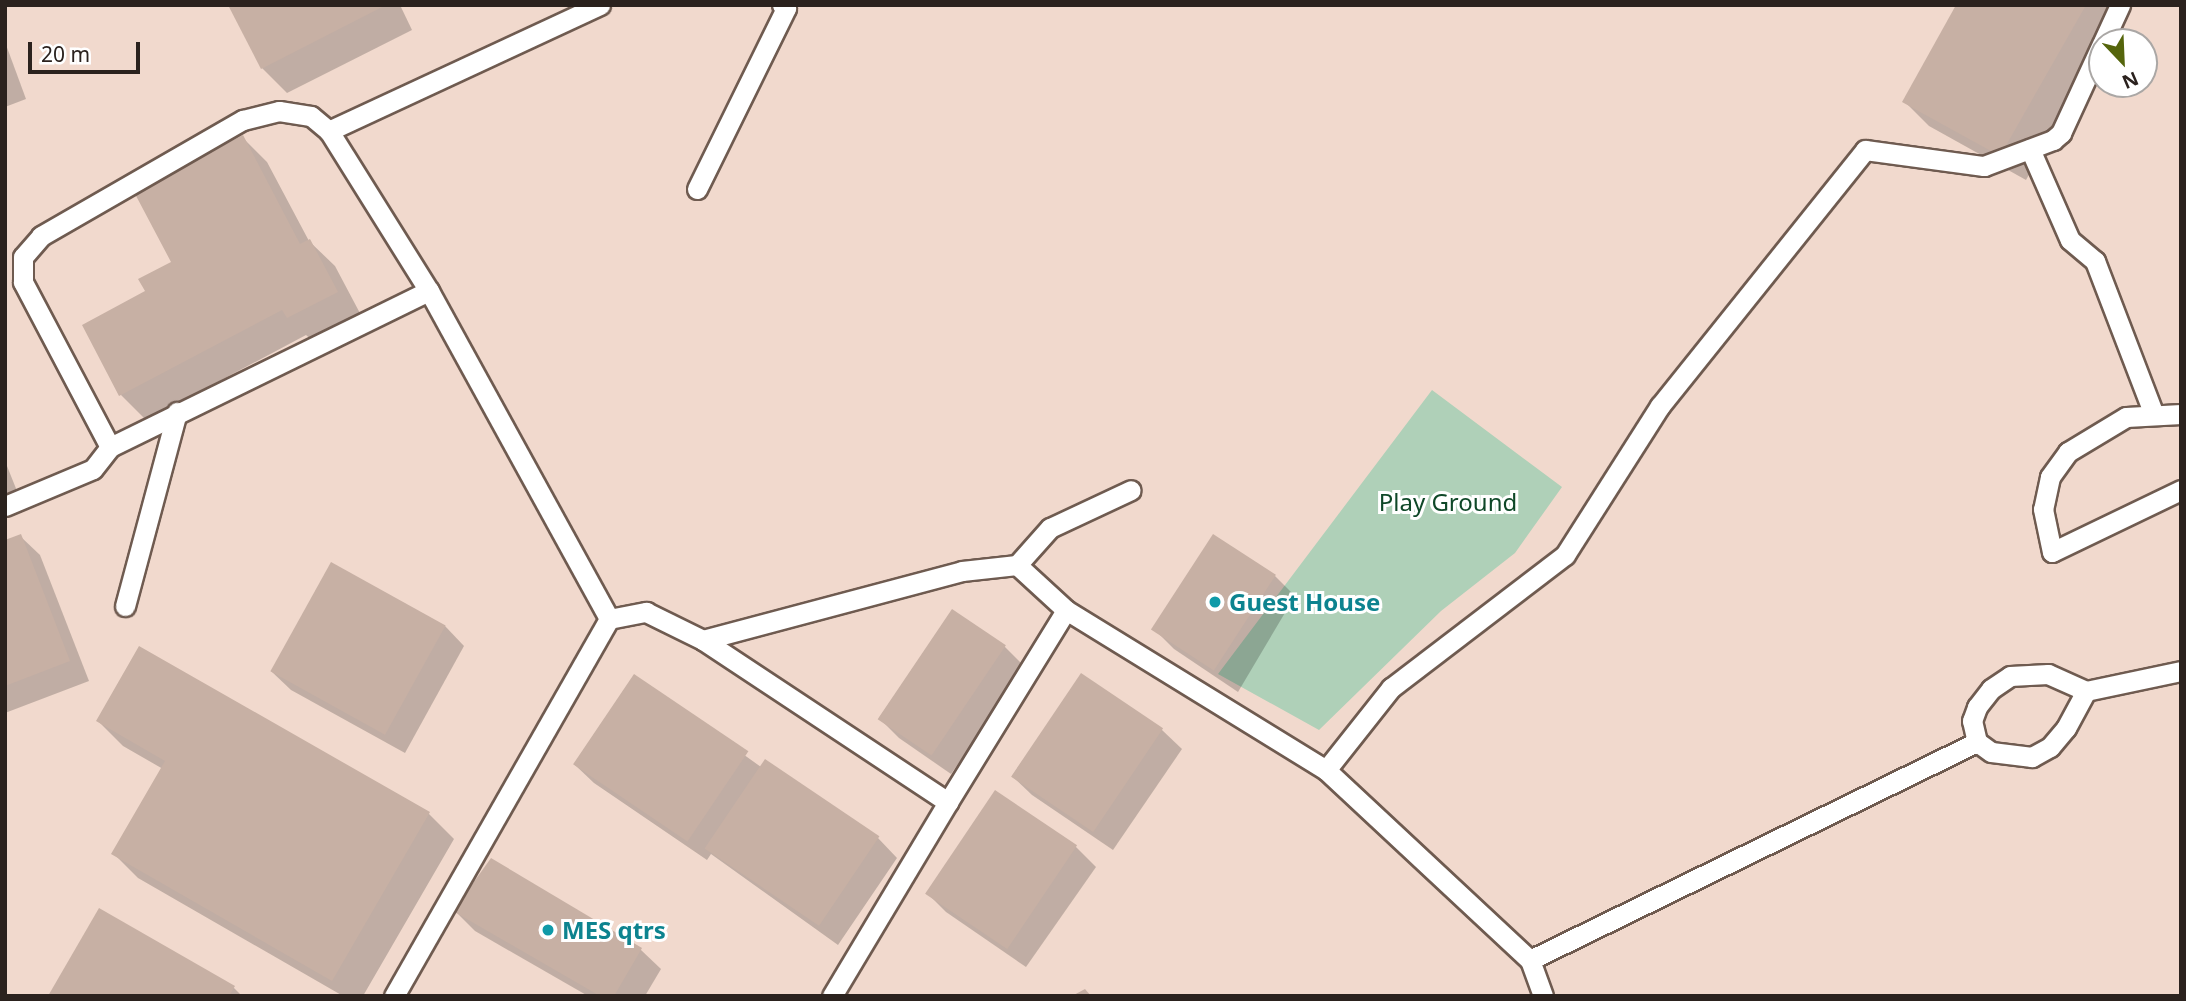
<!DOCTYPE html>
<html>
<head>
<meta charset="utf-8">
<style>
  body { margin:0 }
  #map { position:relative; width:2186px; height:1001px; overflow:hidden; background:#f1d9cd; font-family:"Noto Sans",sans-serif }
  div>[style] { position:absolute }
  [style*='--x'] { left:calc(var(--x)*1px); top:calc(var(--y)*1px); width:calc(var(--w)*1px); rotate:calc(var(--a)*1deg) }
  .green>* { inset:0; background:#afd0b8 }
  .shadow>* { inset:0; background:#0003 }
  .building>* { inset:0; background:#c7b0a4; transform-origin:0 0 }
  .roads { filter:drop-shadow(2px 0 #6f5b50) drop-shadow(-2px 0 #6f5b50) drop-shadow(0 2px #6f5b50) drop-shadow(0 -2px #6f5b50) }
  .service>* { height:19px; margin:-9.5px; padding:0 9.5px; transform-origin:9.5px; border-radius:9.5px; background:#fff }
  .dots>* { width:19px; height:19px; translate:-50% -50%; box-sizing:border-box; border:4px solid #fff; border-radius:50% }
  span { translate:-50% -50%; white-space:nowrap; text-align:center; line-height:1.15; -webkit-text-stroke:6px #fff; paint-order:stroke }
  .park-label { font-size:24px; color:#0f4828 }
  .culture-label { font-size:24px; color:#0d838f; font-weight:700 }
  .left { translate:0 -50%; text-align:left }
  .frame { position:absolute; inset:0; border:7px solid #2b221e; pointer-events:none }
  .north { position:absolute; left:2088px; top:28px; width:70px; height:70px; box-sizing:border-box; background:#fff; border:2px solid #aaa7a5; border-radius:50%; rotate:157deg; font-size:19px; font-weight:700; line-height:28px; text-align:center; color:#2b221e }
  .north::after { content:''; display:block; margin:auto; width:24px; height:32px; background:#55650c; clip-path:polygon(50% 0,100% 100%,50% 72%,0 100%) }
  .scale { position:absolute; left:28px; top:42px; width:112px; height:32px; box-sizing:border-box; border:4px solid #2b221e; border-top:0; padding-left:9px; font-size:21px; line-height:24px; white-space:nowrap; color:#2b221e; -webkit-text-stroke:5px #fff; paint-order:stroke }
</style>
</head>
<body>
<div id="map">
  <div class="green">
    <div style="clip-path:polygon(1432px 390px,1562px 487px,1515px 553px,1441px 611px,1319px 730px,1218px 674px)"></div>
  </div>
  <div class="shadow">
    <div style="clip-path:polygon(230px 5px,400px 5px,412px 30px,287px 93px,262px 68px)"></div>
    <div style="clip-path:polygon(1958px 5px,2125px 5px,2026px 180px,1929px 126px,1904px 101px)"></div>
    <div style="clip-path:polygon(5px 42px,26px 99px,5px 107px)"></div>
    <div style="clip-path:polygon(242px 137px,267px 162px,309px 241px,335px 266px,362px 317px,314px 342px,306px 335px,146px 420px,121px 395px,147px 292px,173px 263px)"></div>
    <div style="clip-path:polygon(5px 461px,17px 491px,5px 495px)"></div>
    <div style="clip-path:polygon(20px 536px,40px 555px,89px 681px,5px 713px,5px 541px)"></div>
    <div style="clip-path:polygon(1213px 536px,1275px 576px,1295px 596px,1238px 692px,1174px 649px,1154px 629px)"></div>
    <div style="clip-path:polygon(952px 612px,1005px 647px,1025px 667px,951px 774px,899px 738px,879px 718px)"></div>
    <div style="clip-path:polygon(445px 626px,464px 646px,405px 753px,291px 690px,271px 671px)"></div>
    <div style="clip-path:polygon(1082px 675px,1162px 730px,1182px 749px,1113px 850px,1032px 795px,1012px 776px)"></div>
    <div style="clip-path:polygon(634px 676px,761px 767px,878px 838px,897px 858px,838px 945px,711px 854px,707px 860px,594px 783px,574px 764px)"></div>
    <div style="clip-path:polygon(98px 721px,429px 814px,454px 839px,363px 996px,343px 996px,138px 878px,113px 853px,163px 769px,123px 746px)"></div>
    <div style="clip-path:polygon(995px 792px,1076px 847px,1096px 867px,1026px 967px,946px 912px,927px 893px)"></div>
    <div style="clip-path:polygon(492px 860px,641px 950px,661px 969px,645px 996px,588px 996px,475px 931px,455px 911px)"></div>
    <div style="clip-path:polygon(234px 988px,242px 996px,50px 996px)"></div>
  </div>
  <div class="building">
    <div style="clip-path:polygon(228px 5px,386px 5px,261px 69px)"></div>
    <div style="clip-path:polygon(1956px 5px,2086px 5px,2000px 156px,1902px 102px)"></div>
    <div style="clip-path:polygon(243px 135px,300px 244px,310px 239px,338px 292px,287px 318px,282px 310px,119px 396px,82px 325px,145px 291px,138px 279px,171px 262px,134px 192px)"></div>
    <div style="clip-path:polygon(21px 534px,70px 661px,5px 686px,5px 540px)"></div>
    <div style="left:1213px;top:534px;width:75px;height:114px;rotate:33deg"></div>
    <div style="left:331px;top:562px;width:131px;height:125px;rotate:29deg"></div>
    <div style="left:952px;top:609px;width:65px;height:133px;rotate:34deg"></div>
    <div style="clip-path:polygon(139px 646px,430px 812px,332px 981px,111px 854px,165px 761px,96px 721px)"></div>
    <div style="left:1081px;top:673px;width:99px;height:125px;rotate:34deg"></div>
    <div style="left:634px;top:674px;width:138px;height:109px;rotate:34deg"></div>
    <div style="left:765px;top:759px;width:138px;height:108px;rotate:34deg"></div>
    <div style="left:995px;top:790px;width:99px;height:125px;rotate:34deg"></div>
    <div style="clip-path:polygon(491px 858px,642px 948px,614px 996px,600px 996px,453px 911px)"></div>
    <div style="clip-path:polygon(99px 908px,235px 986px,229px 996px,48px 996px)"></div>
    <div style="clip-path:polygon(1085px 989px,1091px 996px,1072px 996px)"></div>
  </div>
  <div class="roads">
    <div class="service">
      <div style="--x:600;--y:5;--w:299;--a:155.1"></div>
      <div style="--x:329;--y:131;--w:189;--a:58"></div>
      <div style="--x:429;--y:291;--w:374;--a:61.2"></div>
      <div style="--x:609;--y:619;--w:38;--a:-11"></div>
      <div style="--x:646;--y:612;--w:64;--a:26.2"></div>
      <div style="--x:703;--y:640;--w:294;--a:33.5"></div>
      <div style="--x:948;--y:802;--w:225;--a:-58.4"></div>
      <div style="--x:1066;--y:610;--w:305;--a:31.6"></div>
      <div style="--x:1326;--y:770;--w:105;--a:-51.6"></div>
      <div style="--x:1391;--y:688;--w:219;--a:-37.4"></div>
      <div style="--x:1565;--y:555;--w:177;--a:-57.5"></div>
      <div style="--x:1660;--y:406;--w:328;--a:-51.3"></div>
      <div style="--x:1865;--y:150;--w:120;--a:7.7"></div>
      <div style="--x:1984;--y:166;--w:74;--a:-20.6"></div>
      <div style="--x:2053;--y:140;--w:11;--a:-41"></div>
      <div style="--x:2061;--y:133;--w:98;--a:-65.3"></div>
      <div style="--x:2103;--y:42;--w:41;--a:-65.3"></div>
      <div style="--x:2030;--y:149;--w:99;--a:66.3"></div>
      <div style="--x:2070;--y:240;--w:33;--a:40"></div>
      <div style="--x:2095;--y:261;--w:165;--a:69"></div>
      <div style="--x:697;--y:189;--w:202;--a:-63.8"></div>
      <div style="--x:786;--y:8;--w:5;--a:-143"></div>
      <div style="--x:2181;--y:414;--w:55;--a:176.9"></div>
      <div style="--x:2126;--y:417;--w:68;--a:148.9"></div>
      <div style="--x:2068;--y:452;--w:31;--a:126"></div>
      <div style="--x:2050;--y:477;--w:33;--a:102"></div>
      <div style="--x:2043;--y:509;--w:44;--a:78.2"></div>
      <div style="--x:2052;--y:552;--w:143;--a:-25.7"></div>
      <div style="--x:110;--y:447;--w:187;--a:-117.8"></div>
      <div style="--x:23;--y:282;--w:25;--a:-90"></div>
      <div style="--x:23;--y:257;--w:28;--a:-49"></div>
      <div style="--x:41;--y:236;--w:233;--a:-29.9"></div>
      <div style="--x:243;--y:120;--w:37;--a:-14"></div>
      <div style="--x:279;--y:111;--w:32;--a:9"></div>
      <div style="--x:311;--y:116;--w:23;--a:40"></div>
      <div style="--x:5;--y:506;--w:95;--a:-22.8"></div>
      <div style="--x:93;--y:469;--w:28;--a:-52"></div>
      <div style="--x:110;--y:447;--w:355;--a:-26.1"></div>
      <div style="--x:1017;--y:565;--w:67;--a:42.6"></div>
      <div style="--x:125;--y:606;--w:201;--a:-75"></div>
      <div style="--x:703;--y:640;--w:268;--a:-14.9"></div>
      <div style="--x:962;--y:571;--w:55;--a:-6.2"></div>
      <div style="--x:1017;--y:565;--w:50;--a:-48.3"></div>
      <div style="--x:1050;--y:528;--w:89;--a:-25.1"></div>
      <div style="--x:2086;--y:691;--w:42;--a:118.4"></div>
      <div style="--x:2066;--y:728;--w:25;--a:130"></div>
      <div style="--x:2050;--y:747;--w:21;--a:151"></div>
      <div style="--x:2032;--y:757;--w:41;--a:-173"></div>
      <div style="--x:1991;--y:752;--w:17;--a:-144"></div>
      <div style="--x:1977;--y:742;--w:22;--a:-103"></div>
      <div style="--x:1972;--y:721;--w:15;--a:-70"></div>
      <div style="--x:1977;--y:707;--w:23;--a:-52"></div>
      <div style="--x:1991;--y:689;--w:23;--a:-34"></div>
      <div style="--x:2010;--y:676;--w:38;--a:-3"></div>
      <div style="--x:2048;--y:674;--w:42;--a:24.1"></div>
      <div style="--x:2086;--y:691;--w:97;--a:-11.9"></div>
      <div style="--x:1326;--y:770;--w:279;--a:43"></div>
      <div style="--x:1530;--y:960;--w:38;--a:70"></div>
      <div style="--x:1530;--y:960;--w:497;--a:-26"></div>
      <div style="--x:394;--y:996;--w:434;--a:-60.3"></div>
      <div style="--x:832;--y:996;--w:226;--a:-59.1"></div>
    </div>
  </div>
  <div class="dots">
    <div style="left:1215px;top:602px;background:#0f9aa8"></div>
    <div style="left:548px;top:930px;background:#0f9aa8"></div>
  </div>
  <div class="park-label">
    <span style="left:1448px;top:502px">Play Ground</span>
  </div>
  <div class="culture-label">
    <span class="left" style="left:1229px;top:602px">Guest House</span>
    <span class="left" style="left:562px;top:930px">MES qtrs</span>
  </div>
  <div class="frame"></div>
  <div class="north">N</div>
  <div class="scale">20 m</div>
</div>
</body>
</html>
